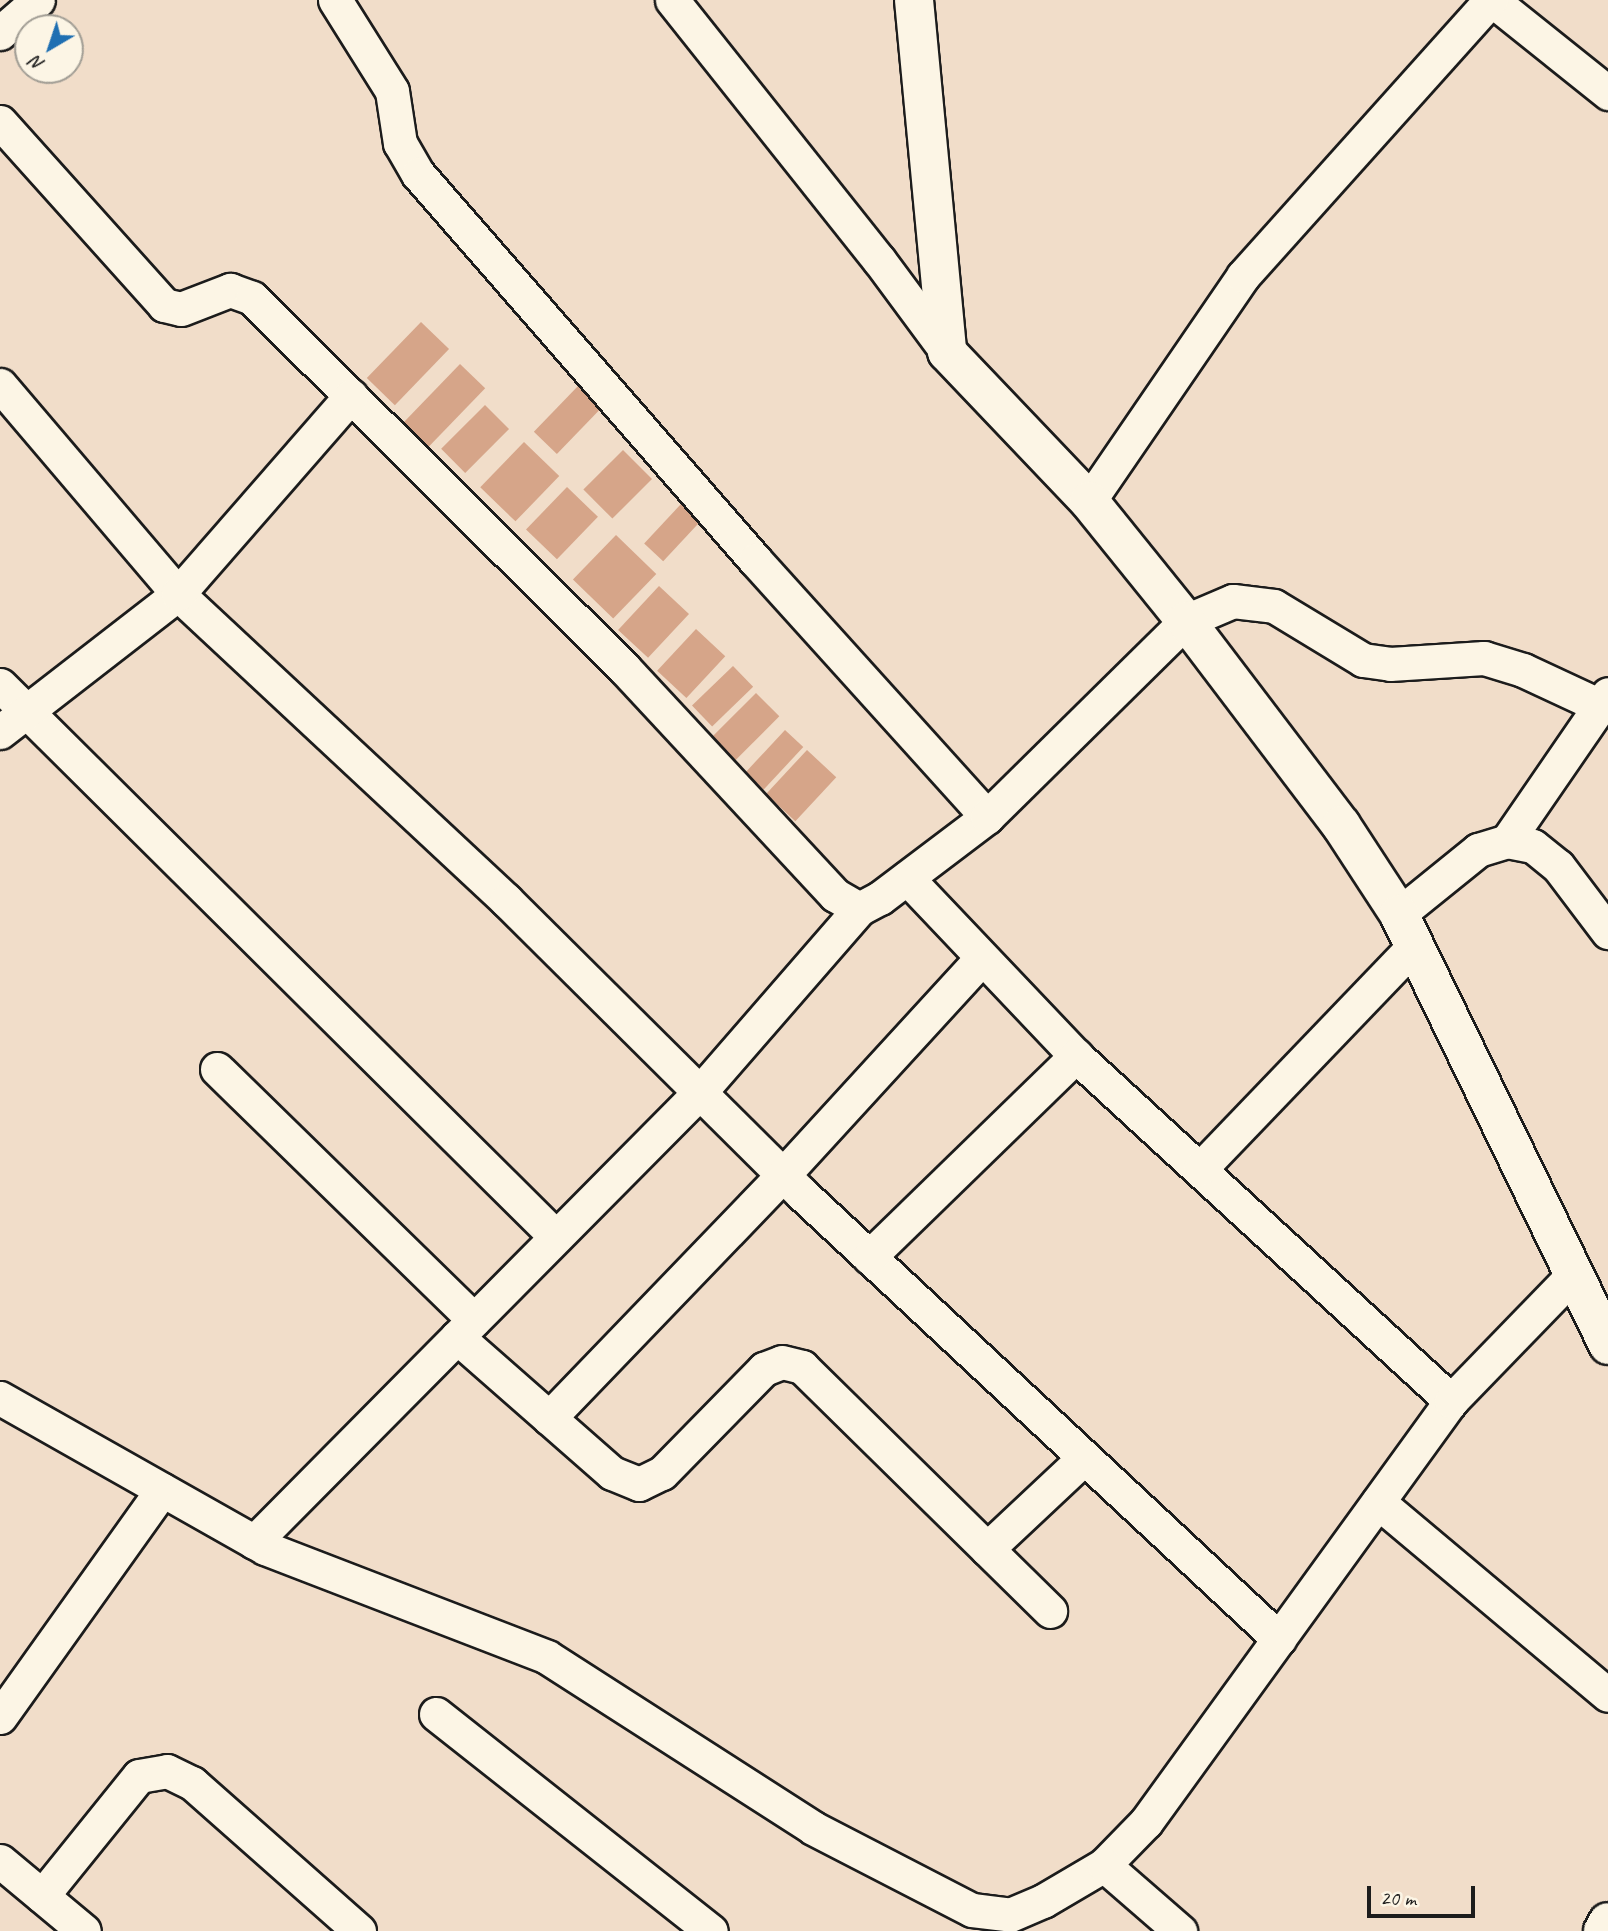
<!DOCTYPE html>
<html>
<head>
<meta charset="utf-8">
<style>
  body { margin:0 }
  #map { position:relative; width:1608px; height:1931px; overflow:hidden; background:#f1ddc9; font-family:Caveat,sans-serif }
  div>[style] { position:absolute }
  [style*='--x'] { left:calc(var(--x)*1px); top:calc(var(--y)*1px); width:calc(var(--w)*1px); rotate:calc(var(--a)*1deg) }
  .building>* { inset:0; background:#d6a589; transform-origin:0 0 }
  .roads { filter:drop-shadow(2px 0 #1c1c1c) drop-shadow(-2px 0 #1c1c1c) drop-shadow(0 2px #1c1c1c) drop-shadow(0 -2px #1c1c1c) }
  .minor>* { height:33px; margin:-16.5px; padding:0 16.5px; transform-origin:16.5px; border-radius:16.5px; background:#fcf5e5 }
  .secondary>* { height:38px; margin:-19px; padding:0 19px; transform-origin:19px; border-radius:19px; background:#fcf5e5 }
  span { translate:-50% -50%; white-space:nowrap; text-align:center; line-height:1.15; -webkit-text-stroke:5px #fcf5e5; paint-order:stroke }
  .north { position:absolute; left:14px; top:14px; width:70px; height:70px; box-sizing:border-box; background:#fcf5e5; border:2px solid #a29e95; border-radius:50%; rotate:219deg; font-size:19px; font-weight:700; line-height:28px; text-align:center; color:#1c1c1c }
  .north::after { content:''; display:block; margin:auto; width:24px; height:32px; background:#1f6fb2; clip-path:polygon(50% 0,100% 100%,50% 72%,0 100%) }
  .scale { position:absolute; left:1367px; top:1886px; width:108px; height:32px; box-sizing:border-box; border:4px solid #1c1c1c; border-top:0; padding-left:9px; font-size:21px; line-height:24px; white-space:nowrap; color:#1c1c1c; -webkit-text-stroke:5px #fcf5e5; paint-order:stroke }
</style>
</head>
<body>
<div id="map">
  <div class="building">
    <div style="left:421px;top:322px;width:39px;height:78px;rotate:44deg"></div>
    <div style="left:460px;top:364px;width:35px;height:82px;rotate:44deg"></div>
    <div style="left:579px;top:385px;width:32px;height:65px;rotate:44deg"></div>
    <div style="left:485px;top:405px;width:34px;height:62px;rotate:45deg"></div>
    <div style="left:524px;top:442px;width:49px;height:63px;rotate:44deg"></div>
    <div style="left:623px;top:450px;width:41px;height:56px;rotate:45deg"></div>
    <div style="left:567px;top:487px;width:43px;height:59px;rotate:44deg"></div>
    <div style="left:681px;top:504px;width:26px;height:54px;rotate:43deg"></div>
    <div style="left:616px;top:535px;width:56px;height:62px;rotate:44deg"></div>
    <div style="left:659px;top:586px;width:41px;height:60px;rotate:43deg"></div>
    <div style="left:696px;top:629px;width:40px;height:57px;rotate:43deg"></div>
    <div style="left:733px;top:666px;width:29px;height:57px;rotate:46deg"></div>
    <div style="left:756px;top:693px;width:33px;height:68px;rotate:45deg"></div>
    <div style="left:785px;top:730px;width:25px;height:58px;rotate:43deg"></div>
    <div style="left:807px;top:750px;width:40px;height:60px;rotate:43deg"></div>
  </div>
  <div class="roads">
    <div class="minor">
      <div style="--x:335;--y:0;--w:107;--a:57.9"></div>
      <div style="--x:392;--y:91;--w:53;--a:81.3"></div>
      <div style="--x:400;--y:143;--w:36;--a:60"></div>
      <div style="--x:418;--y:174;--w:512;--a:48.88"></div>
      <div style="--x:755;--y:560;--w:346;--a:47.9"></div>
      <div style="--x:672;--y:0;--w:332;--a:51.5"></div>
      <div style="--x:879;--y:260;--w:114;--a:53.5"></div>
      <div style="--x:1492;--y:0;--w:149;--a:38.7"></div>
      <div style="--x:0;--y:33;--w:50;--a:-41"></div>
      <div style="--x:0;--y:122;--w:246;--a:48.1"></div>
      <div style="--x:164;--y:305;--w:17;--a:13"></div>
      <div style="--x:181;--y:309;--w:53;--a:-21.2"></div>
      <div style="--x:230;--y:290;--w:23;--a:20"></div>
      <div style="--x:252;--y:298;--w:525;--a:44.85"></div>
      <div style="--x:624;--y:668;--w:310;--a:47.1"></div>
      <div style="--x:835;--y:895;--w:28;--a:30"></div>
      <div style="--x:859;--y:909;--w:24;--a:-28"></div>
      <div style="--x:880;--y:898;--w:134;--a:-37.1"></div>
      <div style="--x:987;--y:817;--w:279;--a:-44.6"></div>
      <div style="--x:1186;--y:621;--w:51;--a:-23.1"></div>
      <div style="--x:1233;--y:601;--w:41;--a:7"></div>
      <div style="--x:1274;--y:606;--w:104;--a:31.2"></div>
      <div style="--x:1363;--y:660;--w:27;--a:8"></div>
      <div style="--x:1390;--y:664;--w:94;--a:-3.7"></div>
      <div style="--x:1484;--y:658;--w:41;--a:17.1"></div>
      <div style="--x:1523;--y:670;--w:83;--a:25"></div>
      <div style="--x:0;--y:385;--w:275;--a:49.6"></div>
      <div style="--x:178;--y:594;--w:449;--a:43"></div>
      <div style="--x:506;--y:900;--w:416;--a:44.8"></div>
      <div style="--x:801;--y:1193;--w:654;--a:43.02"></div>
      <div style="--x:1089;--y:501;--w:273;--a:-55.6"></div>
      <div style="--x:1243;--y:276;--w:371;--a:-48.1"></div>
      <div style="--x:0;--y:685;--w:783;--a:44.79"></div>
      <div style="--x:0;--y:732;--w:225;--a:-37.8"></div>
      <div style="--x:178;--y:594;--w:263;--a:-48.9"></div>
      <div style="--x:1507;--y:841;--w:178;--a:-55.5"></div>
      <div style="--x:907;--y:878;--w:245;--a:46.5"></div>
      <div style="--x:1076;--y:1056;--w:510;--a:42.61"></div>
      <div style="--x:1399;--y:914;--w:102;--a:-39"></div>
      <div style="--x:1478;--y:850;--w:30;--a:-17"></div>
      <div style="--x:1507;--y:841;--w:26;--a:11"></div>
      <div style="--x:1533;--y:846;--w:32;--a:39"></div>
      <div style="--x:1558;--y:866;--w:83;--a:52.9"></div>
      <div style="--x:217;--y:1069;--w:359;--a:44.3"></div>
      <div style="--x:1200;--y:1169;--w:309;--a:-46.2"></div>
      <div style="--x:869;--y:1257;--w:289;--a:-44.2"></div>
      <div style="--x:457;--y:1337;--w:206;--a:41.3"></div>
      <div style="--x:612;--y:1473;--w:29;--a:22"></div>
      <div style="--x:639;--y:1484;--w:25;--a:-26"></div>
      <div style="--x:662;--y:1473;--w:146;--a:-45.6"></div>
      <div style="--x:764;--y:1369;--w:19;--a:-21"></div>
      <div style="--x:782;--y:1362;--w:21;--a:14"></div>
      <div style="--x:802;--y:1367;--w:348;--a:44.5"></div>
      <div style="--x:0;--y:1398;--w:305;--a:29.5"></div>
      <div style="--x:265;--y:1548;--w:302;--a:21.1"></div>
      <div style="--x:547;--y:1657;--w:316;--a:32.7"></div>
      <div style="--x:813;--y:1828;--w:179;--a:27.3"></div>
      <div style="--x:972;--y:1910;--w:38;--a:7"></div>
      <div style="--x:1010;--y:1915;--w:36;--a:-23"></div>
      <div style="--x:1043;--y:1901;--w:71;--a:-30.5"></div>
      <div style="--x:1104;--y:1865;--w:60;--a:-45.7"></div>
      <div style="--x:1146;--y:1822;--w:520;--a:-54.08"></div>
      <div style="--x:1451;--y:1401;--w:178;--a:-45.9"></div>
      <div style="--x:549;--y:1418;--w:337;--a:-46.1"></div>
      <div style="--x:783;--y:1175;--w:294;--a:-47.5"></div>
      <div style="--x:1378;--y:1502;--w:300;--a:40"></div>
      <div style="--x:254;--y:1542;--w:634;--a:-45.26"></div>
      <div style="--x:700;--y:1092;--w:242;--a:-49"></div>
      <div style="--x:987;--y:1549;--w:133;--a:-43.2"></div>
      <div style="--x:436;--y:1714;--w:350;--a:38.3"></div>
      <div style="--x:0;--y:1717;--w:279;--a:-54.5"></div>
      <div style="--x:0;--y:1861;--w:109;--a:39.8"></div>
      <div style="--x:1104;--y:1865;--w:101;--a:41"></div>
      <div style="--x:42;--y:1896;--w:154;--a:-51.1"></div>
      <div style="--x:139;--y:1776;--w:28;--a:-10"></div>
      <div style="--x:167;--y:1771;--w:28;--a:26"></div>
      <div style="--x:192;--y:1783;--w:223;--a:41.5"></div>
    </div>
    <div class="secondary">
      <div style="--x:914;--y:0;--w:354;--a:84.6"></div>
      <div style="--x:947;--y:352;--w:206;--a:46.4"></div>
      <div style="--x:1089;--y:501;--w:154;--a:51.1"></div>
      <div style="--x:1186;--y:621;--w:256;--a:52.8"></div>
      <div style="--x:1341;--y:825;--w:106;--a:56.9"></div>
      <div style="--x:1399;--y:914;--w:479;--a:64.1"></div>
      <div style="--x:1603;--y:1931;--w:10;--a:-61"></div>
    </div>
  </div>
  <div class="north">N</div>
  <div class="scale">20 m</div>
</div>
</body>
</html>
